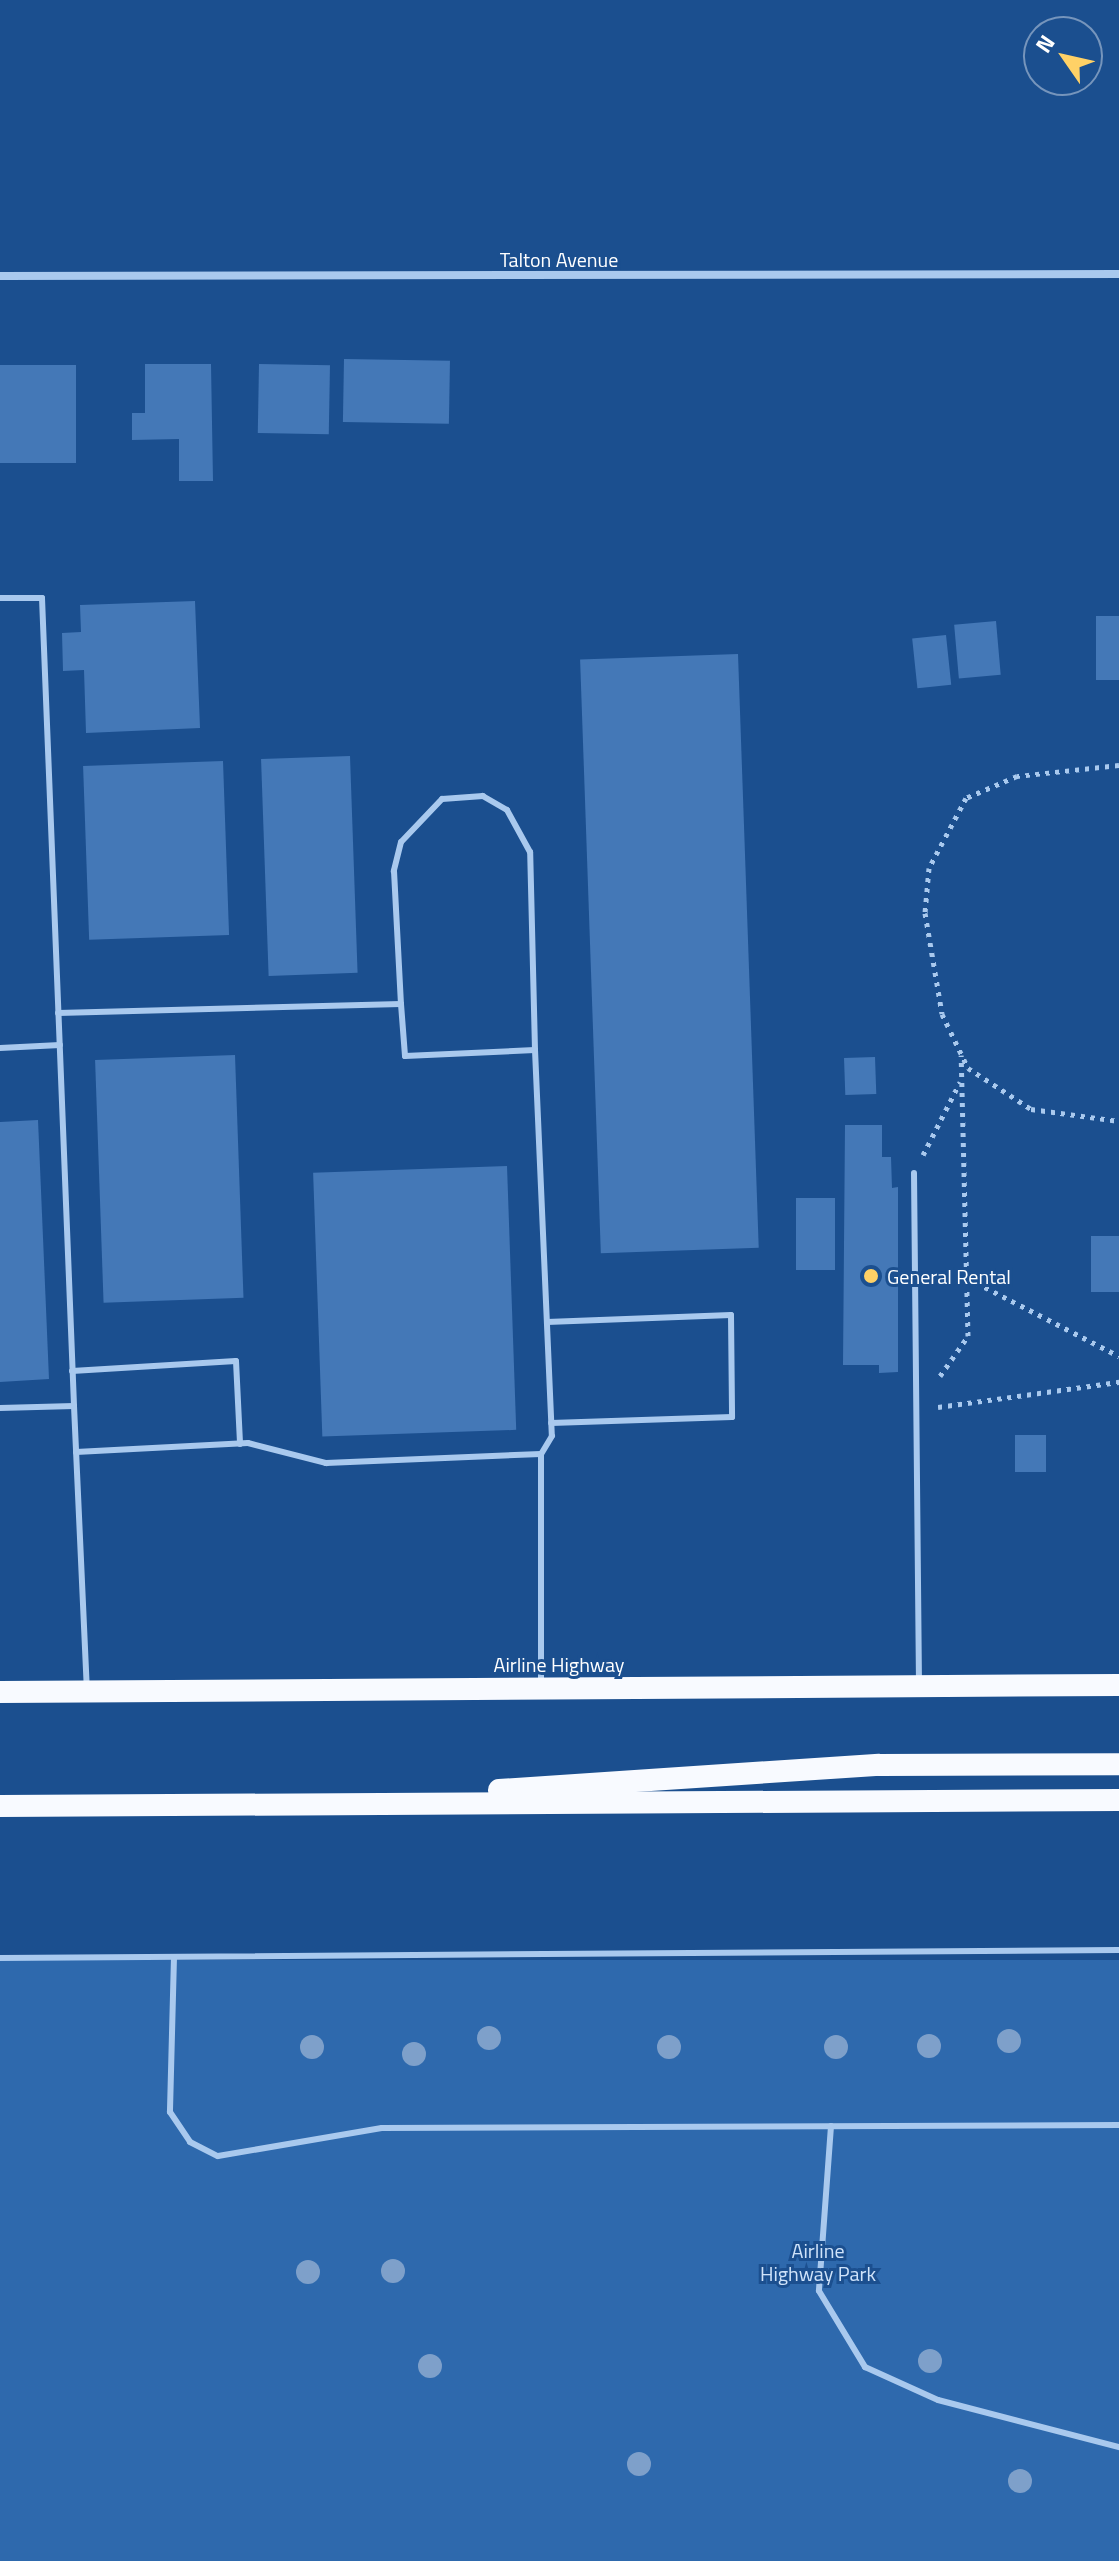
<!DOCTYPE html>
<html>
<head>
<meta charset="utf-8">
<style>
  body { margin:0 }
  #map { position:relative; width:1119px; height:2561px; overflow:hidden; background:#1b4f8f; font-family:"Titillium Web",sans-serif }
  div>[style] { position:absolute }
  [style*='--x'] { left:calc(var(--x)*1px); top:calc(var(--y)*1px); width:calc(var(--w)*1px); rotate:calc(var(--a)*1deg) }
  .green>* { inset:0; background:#2e69ad; transform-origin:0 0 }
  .building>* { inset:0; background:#4478b7; transform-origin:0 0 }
  .path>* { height:5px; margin-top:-2.5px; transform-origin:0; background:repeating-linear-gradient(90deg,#a9c9ee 0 4px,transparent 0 10px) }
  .service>* { height:6px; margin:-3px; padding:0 3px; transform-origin:3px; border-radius:3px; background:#a9c9ee }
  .minor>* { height:8px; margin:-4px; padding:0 4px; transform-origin:4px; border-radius:4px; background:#a9c9ee }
  .trunk>* { height:22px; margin:-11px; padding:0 11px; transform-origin:11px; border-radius:11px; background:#f8faff }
  .trees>* { width:24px; height:24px; margin:-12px; border-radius:50%; background:#7ea0ca }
  .dots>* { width:22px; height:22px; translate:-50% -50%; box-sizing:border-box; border:4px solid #1b4f8f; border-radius:50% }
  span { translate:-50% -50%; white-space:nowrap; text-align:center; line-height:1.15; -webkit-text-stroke:6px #1b4f8f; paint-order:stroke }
  .street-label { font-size:20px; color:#fff }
  .poi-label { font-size:20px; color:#fff }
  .left { translate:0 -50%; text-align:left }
  .park-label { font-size:20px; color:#cfe3fa }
  .north { position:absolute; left:1023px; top:16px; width:80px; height:80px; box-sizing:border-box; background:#1b4f8f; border:2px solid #7695bc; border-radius:50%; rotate:304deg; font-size:22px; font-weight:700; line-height:32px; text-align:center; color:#fff }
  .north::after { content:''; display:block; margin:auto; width:28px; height:36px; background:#ffd166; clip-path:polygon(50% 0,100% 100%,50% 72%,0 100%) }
</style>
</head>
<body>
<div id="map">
  <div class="green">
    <div style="left:1119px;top:1960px;width:601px;height:1119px;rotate:90deg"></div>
  </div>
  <div class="building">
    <div style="left:344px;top:359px;width:106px;height:63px;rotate:1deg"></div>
    <div style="clip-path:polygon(145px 364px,211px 364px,213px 481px,179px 481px,179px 439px,132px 440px,132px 413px,145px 413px)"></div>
    <div style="left:259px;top:364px;width:71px;height:69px;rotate:1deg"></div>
    <div style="left:76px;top:365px;width:98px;height:76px;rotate:90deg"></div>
    <div style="clip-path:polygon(195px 601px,200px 728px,86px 733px,84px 670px,63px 671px,62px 633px,81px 632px,80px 605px)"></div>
    <div style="left:1119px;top:616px;width:64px;height:23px;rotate:90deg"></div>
    <div style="left:996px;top:621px;width:54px;height:42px;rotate:85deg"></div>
    <div style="left:946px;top:635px;width:50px;height:34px;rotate:84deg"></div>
    <div style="left:738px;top:654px;width:594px;height:158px;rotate:88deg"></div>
    <div style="left:350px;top:756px;width:217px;height:89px;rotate:88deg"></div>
    <div style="left:223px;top:761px;width:174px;height:140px;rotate:88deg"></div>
    <div style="left:235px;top:1055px;width:243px;height:140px;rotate:88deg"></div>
    <div style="left:875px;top:1057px;width:37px;height:31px;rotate:88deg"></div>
    <div style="clip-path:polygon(38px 1120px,49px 1379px,0 1382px,0 1122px)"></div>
    <div style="clip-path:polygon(845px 1125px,882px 1125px,882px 1157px,891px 1157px,892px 1188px,898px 1187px,898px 1372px,879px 1373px,879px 1365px,843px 1365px)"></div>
    <div style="left:507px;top:1166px;width:264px;height:194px;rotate:88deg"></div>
    <div style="left:796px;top:1198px;width:39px;height:72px"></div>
    <div style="left:1119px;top:1236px;width:56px;height:28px;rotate:90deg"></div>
    <div style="left:1046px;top:1435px;width:37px;height:31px;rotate:90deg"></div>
  </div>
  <div class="path">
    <div style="--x:1119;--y:765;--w:103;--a:173.8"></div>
    <div style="--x:1017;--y:776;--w:56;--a:156.7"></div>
    <div style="--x:966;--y:798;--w:79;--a:117.9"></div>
    <div style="--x:929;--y:868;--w:45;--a:95.1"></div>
    <div style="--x:925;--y:913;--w:102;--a:80.4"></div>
    <div style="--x:942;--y:1014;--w:60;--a:64.3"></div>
    <div style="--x:968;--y:1068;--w:75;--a:33.1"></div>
    <div style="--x:1031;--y:1109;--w:89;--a:7.8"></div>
    <div style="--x:923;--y:1155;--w:82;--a:-63.1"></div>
    <div style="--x:967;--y:1278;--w:171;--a:27.2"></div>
    <div style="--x:940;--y:1376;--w:49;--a:-55"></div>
    <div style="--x:968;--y:1336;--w:281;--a:-91.4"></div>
    <div style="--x:938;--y:1407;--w:183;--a:-7.9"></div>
  </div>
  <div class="service">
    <div style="--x:0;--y:598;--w:42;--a:0"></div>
    <div style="--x:42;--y:598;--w:809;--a:87.73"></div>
    <div style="--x:58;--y:1013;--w:343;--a:-1.5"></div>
    <div style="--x:401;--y:1004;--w:52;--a:85.6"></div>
    <div style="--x:405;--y:1056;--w:130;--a:-2.6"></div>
    <div style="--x:535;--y:1050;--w:198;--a:-91.4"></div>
    <div style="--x:530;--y:852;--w:48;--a:-118.7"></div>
    <div style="--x:507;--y:810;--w:28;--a:-150"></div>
    <div style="--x:483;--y:796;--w:41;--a:175.8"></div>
    <div style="--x:442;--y:799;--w:59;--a:133.6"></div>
    <div style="--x:401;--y:842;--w:30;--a:104"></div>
    <div style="--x:394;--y:871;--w:133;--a:87"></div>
    <div style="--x:0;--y:1048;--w:60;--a:-2.9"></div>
    <div style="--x:535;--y:1050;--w:386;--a:87.5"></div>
    <div style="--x:552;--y:1436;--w:21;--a:121"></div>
    <div style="--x:914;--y:1173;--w:510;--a:89.44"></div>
    <div style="--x:547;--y:1322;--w:184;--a:-2.2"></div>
    <div style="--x:731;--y:1315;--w:102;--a:89.4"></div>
    <div style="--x:732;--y:1417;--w:181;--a:178.1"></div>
    <div style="--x:72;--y:1371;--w:164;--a:-3.5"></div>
    <div style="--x:236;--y:1361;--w:83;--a:87.2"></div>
    <div style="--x:0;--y:1408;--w:74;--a:-1.5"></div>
    <div style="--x:74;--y:1406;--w:282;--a:87.4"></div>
    <div style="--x:76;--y:1452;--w:172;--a:-3"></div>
    <div style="--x:248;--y:1443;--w:81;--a:14.4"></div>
    <div style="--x:326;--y:1463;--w:215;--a:-2.4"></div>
    <div style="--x:541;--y:1454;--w:228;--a:90"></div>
    <div style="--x:174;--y:1957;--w:155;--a:91.5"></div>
    <div style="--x:170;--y:2112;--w:36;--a:56"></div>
    <div style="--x:190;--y:2142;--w:31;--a:27"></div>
    <div style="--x:218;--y:2156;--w:166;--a:-9.7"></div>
    <div style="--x:382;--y:2128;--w:737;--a:-0.23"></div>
    <div style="--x:0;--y:1958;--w:1119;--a:-0.41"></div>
    <div style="--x:831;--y:2126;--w:165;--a:94.2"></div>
    <div style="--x:819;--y:2291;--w:89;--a:58.8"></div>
    <div style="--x:865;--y:2367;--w:80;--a:24.3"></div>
    <div style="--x:938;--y:2400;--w:187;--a:14.6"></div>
  </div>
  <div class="minor">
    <div style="--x:0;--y:276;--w:1119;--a:-0.1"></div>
  </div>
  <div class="trunk">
    <div style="--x:0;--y:1692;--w:1119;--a:-0.36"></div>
    <div style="--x:499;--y:1790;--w:381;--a:-3.8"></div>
    <div style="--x:879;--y:1765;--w:240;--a:-0.2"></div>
    <div style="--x:0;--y:1806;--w:1119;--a:-0.31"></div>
  </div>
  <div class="trees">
    <div style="left:489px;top:2038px"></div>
    <div style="left:1009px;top:2041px"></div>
    <div style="left:929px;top:2046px"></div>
    <div style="left:312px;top:2047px"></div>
    <div style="left:669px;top:2047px"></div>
    <div style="left:836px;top:2047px"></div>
    <div style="left:414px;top:2054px"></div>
    <div style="left:393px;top:2271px"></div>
    <div style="left:308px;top:2272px"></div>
    <div style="left:930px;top:2361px"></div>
    <div style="left:430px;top:2366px"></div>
    <div style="left:639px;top:2464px"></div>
    <div style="left:1020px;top:2481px"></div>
  </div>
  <div class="dots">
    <div style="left:871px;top:1276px;background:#ffd166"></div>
  </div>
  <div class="street-label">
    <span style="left:559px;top:259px">Talton Avenue</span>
    <span style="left:559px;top:1664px">Airline Highway</span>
  </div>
  <div class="poi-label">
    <span class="left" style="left:887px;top:1276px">General Rental</span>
  </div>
  <div class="park-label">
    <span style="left:818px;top:2262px">Airline<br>Highway Park</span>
  </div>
  <div class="north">N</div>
</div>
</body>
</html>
